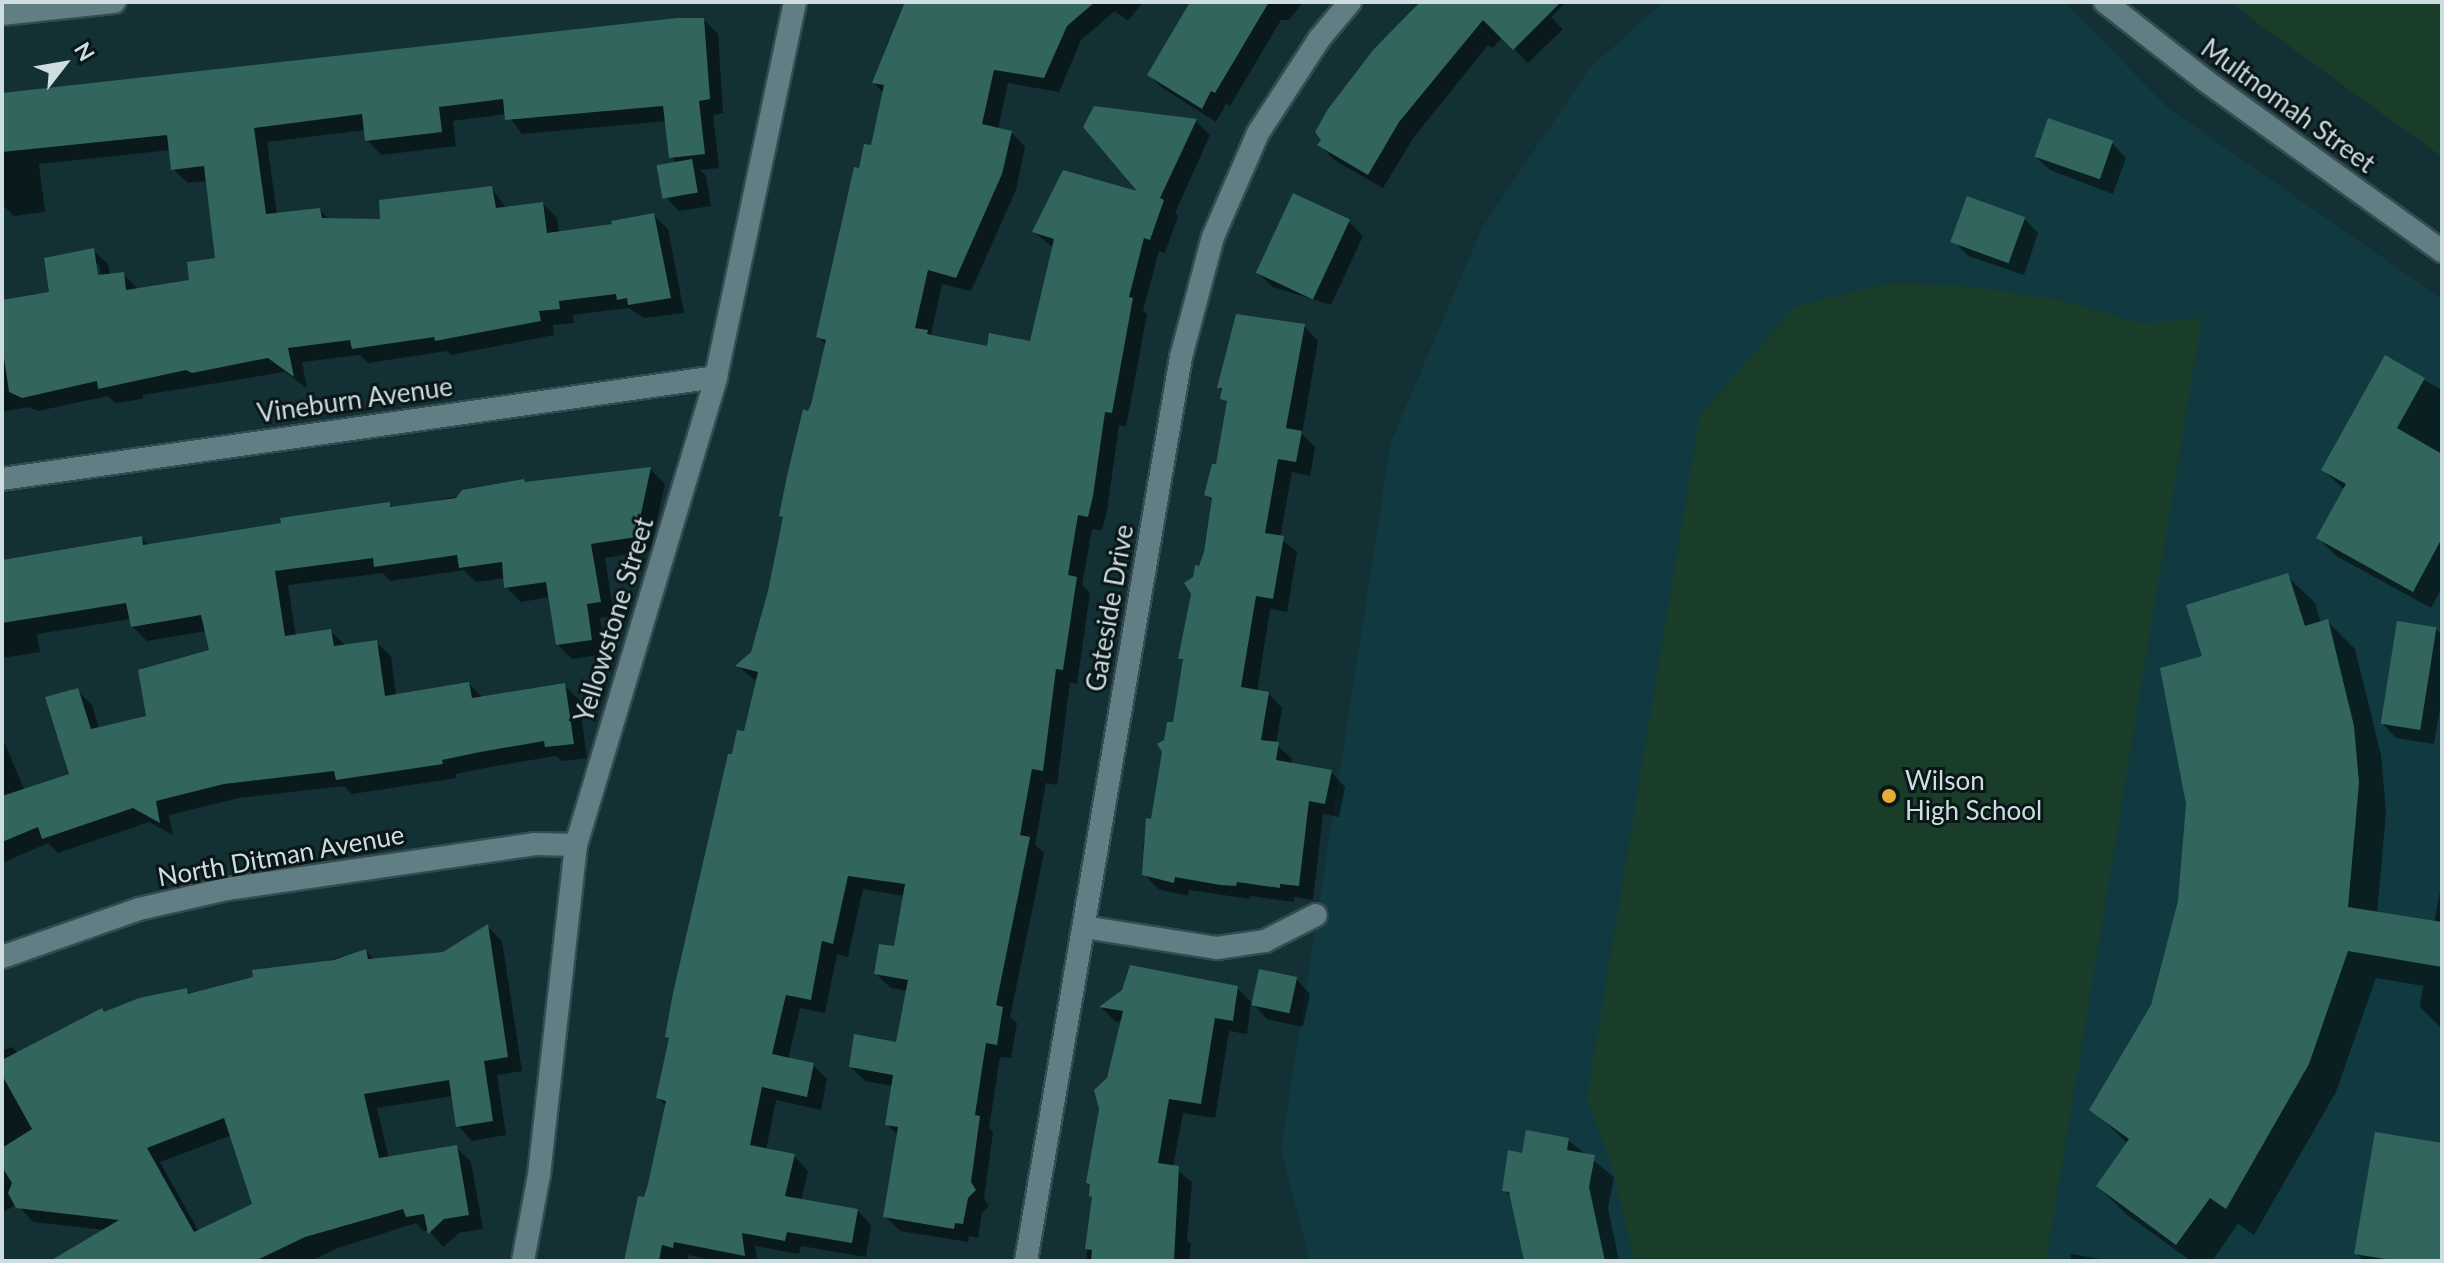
<!DOCTYPE html>
<html>
<head>
<meta charset="utf-8">
<style>
  body { margin:0 }
  #map { position:relative; width:2444px; height:1263px; overflow:hidden; background:#133034; font-family:Lato,sans-serif }
  div>[style] { position:absolute }
  [style*='--x'] { left:calc(var(--x)*1px); top:calc(var(--y)*1px); width:calc(var(--w)*1px); rotate:calc(var(--a)*1deg) }
  .built>* { inset:0; background:#113a40 }
  .green>* { inset:0; background:#1a3d2a }
  .shadow>* { inset:0; background:#0007 }
  .building>* { inset:0; background:#32655d; transform-origin:0 0 }
  .roads { filter:drop-shadow(2px 0 #354b4f) drop-shadow(-2px 0 #354b4f) drop-shadow(0 2px #354b4f) drop-shadow(0 -2px #354b4f) }
  .minor>* { height:22px; margin:-11px; padding:0 11px; transform-origin:11px; border-radius:11px; background:#607e83 }
  .tertiary>* { height:22px; margin:-11px; padding:0 11px; transform-origin:11px; border-radius:11px; background:#607e83 }
  .dots>* { width:22px; height:22px; translate:-50% -50%; box-sizing:border-box; border:4px solid #0a1618; border-radius:50% }
  span { translate:-50% -50%; white-space:nowrap; text-align:center; line-height:1.15; -webkit-text-stroke:6px #0a1618; paint-order:stroke }
  .street-label { font-size:26px; color:#cddde0 }
  .poi-label { font-size:26px; color:#cddde0 }
  .left { translate:0 -50%; text-align:left }
  .frame { position:absolute; inset:0; border:4px solid #cddde0; pointer-events:none }
  .north { position:absolute; left:24px; top:24px; width:80px; height:80px; -webkit-text-stroke:6px #0a1618; paint-order:stroke; rotate:59deg; font-size:22px; font-weight:700; line-height:32px; text-align:center; color:#cddde0 }
  .north::after { content:''; display:block; margin:auto; width:28px; height:36px; background:#cddde0; clip-path:polygon(50% 0,100% 100%,50% 72%,0 100%) }
</style>
</head>
<body>
<div id="map">
  <div class="built">
    <div style="clip-path:polygon(1663px 2px,2064px 2px,2168px 108px,2442px 299px,2442px 1261px,1310px 1261px,1281px 1149px,1391px 442px,1482px 228px,1589px 69px)"></div>
  </div>
  <div class="green">
    <div style="clip-path:polygon(2231px 2px,2442px 2px,2442px 157px,2256px 22px)"></div>
    <div style="clip-path:polygon(1883px 284px,1957px 285px,2061px 300px,2142px 324px,2202px 317px,2046px 1261px,1634px 1261px,1611px 1163px,1587px 1099px,1700px 415px,1795px 307px)"></div>
  </div>
  <div class="shadow">
    <div style="clip-path:polygon(907px 2px,1143px 2px,1128px 21px,1115px 11px,1081px 40px,1059px 92px,1008px 83px,998px 130px,1011px 132px,1025px 147px,1016px 190px,971px 291px,942px 284px,931px 334px,988px 348px,1031px 343px,1054px 248px,1034px 232px,1143px 195px,1196px 121px,1210px 135px,1175px 213px,1178px 216px,1165px 253px,1159px 251px,1143px 311px,1147px 314px,1126px 427px,1119px 425px,1107px 511px,1102px 530px,1092px 529px,1082px 585px,1090px 593px,1077px 684px,1070px 682px,1057px 785px,1046px 783px,1035px 845px,1044px 853px,1010px 1017px,1017px 1023px,1011px 1058px,1000px 1057px,989px 1128px,993px 1132px,984px 1198px,989px 1206px,982px 1213px,978px 1238px,969px 1236px,968px 1242px,900px 1231px,885px 1216px,899px 1136px,887px 1124px,893px 1086px,865px 1081px,851px 1067px,897px 1044px,908px 991px,891px 988px,876px 974px,895px 949px,905px 896px,863px 889px,848px 957px,837px 954px,825px 1013px,800px 1008px,788px 1060px,813px 1065px,827px 1079px,821px 1110px,776px 1100px,766px 1150px,794px 1156px,808px 1171px,801px 1201px,857px 1210px,871px 1225px,866px 1257px,801px 1246px,799px 1254px,755px 1246px,757px 1261px,716px 1261px,688px 1255px,687px 1261px,626px 1261px,646px 1199px,666px 1106px,658px 1097px,670px 1040px,667px 1037px,733px 756px,746px 734px,757px 682px,738px 666px,753px 653px,770px 591px,785px 519px,781px 516px,826px 345px,818px 337px,860px 170px,873px 148px,884px 93px,874px 83px)"></div>
    <div style="clip-path:polygon(1193px 2px,1303px 2px,1289px 20px,1281px 20px,1230px 106px,1226px 104px,1216px 122px,1164px 89px,1149px 75px)"></div>
    <div style="clip-path:polygon(1419px 2px,1566px 2px,1551px 17px,1563px 29px,1528px 63px,1503px 37px,1492px 48px,1488px 45px,1414px 137px,1383px 188px,1334px 160px,1320px 145px,1329px 110px)"></div>
    <div style="clip-path:polygon(evenodd,704px 20px,718px 34px,723px 113px,713px 115px,719px 168px,700px 170px,706px 176px,711px 206px,679px 211px,665px 196px,678px 164px,671px 157px,667px 121px,522px 134px,507px 114px,453px 121px,456px 146px,381px 155px,367px 140px,366px 130px,267px 142px,277px 215px,320px 210px,331px 221px,383px 222px,491px 188px,507px 209px,543px 204px,557px 218px,559px 233px,614px 226px,653px 215px,668px 229px,684px 313px,644px 318px,628px 308px,573px 315px,574px 323px,553px 325px,554px 335px,451px 355px,447px 351px,368px 363px,360px 355px,302px 362px,307px 388px,285px 372px,143px 395px,143px 399px,115px 403px,108px 396px,38px 411px,28px 407px,2px 412px,2px 302px,51px 294px,93px 250px,108px 264px,110px 276px,123px 274px,138px 289px,192px 282px,218px 260px,208px 181px,188px 183px,173px 169px,171px 150px,39px 164px,45px 212px,14px 216px,2px 204px,2px 95px,704px 20px,95px 264px,99px 264px,102px 285px,98px 286px,95px 264px)"></div>
    <div style="clip-path:polygon(2112px 143px,2126px 158px,2113px 194px,2050px 170px,2035px 156px)"></div>
    <div style="clip-path:polygon(2024px 218px,2038px 233px,2024px 275px,1968px 256px,1954px 241px)"></div>
    <div style="clip-path:polygon(1348px 221px,1363px 236px,1331px 305px,1273px 287px,1258px 273px)"></div>
    <div style="clip-path:polygon(1304px 326px,1318px 341px,1302px 434px,1315px 447px,1310px 476px,1292px 472px,1280px 538px,1297px 552px,1287px 612px,1270px 609px,1257px 692px,1268px 693px,1282px 708px,1276px 744px,1292px 759px,1291px 765px,1331px 772px,1345px 787px,1339px 817px,1323px 814px,1313px 900px,1294px 897px,1294px 902px,1251px 896px,1250px 899px,1189px 890px,1188px 896px,1158px 889px,1144px 874px,1148px 853px,1143px 849px,1148px 820px,1153px 821px,1166px 741px,1175px 725px,1185px 662px,1180px 658px,1195px 578px,1206px 552px,1214px 502px,1206px 495px,1217px 467px,1228px 405px,1219px 387px)"></div>
    <div style="clip-path:polygon(2386px 358px,2442px 390px,2442px 588px,2431px 608px,2336px 556px,2318px 538px,2345px 490px,2323px 470px)"></div>
    <div style="clip-path:polygon(650px 469px,665px 484px,650px 551px,605px 558px,614px 616px,600px 618px,606px 654px,572px 659px,558px 645px,550px 597px,521px 602px,506px 587px,505px 578px,476px 582px,464px 570px,390px 581px,383px 573px,288px 585px,296px 637px,331px 632px,346px 646px,376px 642px,391px 656px,396px 696px,469px 684px,483px 698px,564px 685px,579px 700px,587px 758px,562px 761px,556px 756px,495px 766px,456px 774px,456px 778px,352px 794px,344px 786px,239px 798px,169px 815px,173px 835px,149px 822px,58px 853px,48px 843px,2px 863px,2px 737px,25px 791px,72px 775px,77px 690px,92px 705px,99px 729px,148px 717px,211px 652px,207px 631px,147px 641px,132px 626px,131px 619px,37px 634px,40px 652px,2px 658px,2px 560px,141px 538px,149px 546px,389px 504px,393px 508px,527px 484px)"></div>
    <div style="clip-path:polygon(2287px 576px,2315px 603px,2321px 623px,2327px 621px,2355px 649px,2381px 755px,2386px 812px,2377px 914px,2434px 923px,2442px 881px,2442px 1029px,2420px 1007px,2423px 986px,2376px 978px,2336px 1092px,2254px 1235px,2238px 1224px,2212px 1261px,2191px 1261px,2126px 1214px,2098px 1186px,2128px 1144px,2092px 1109px,2153px 1005px,2180px 901px,2205px 657px)"></div>
    <div style="clip-path:polygon(2436px 629px,2442px 635px,2442px 696px,2434px 744px,2396px 738px,2382px 723px)"></div>
    <div style="clip-path:polygon(evenodd,488px 927px,502px 941px,522px 1071px,497px 1075px,506px 1135px,472px 1141px,458px 1126px,453px 1096px,377px 1108px,389px 1159px,456px 1147px,471px 1162px,483px 1229px,459px 1233px,443px 1247px,429px 1230px,423px 1231px,416px 1223px,338px 1248px,310px 1261px,55px 1261px,106px 1230px,33px 1222px,17px 1204px,2px 1213px,2px 1051px,12px 1047px,18px 1053px,105px 1014px,186px 990px,192px 995px,366px 951px,375px 960px,443px 954px,488px 927px,232px 1135px,255px 1205px,199px 1232px,160px 1162px,232px 1135px)"></div>
    <div style="clip-path:polygon(1296px 979px,1310px 994px,1303px 1027px,1267px 1019px,1251px 1002px,1247px 1034px,1229px 1031px,1215px 1118px,1183px 1113px,1173px 1167px,1192px 1182px,1187px 1240px,1191px 1244px,1189px 1261px,1086px 1261px,1093px 1199px,1091px 1196px,1109px 1079px,1122px 1022px,1115px 1021px,1102px 1008px,1124px 992px,1237px 988px,1253px 1004px)"></div>
    <div style="clip-path:polygon(1568px 1140px,1614px 1177px,1608px 1208px,1619px 1261px,1526px 1261px,1513px 1199px,1504px 1190px,1523px 1155px)"></div>
    <div style="clip-path:polygon(2442px 1145px,2442px 1261px,2364px 1261px,2356px 1253px)"></div>
    <div style="clip-path:polygon(2071px 1254px,2113px 1261px,2070px 1261px)"></div>
  </div>
  <div class="building">
    <div style="clip-path:polygon(905px 2px,1095px 2px,1067px 26px,1044px 78px,994px 70px,982px 124px,1012px 131px,1002px 174px,956px 278px,928px 270px,915px 328px,928px 330px,927px 334px,987px 346px,989px 333px,1030px 341px,1054px 239px,1032px 232px,1063px 170px,1137px 191px,1083px 127px,1094px 106px,1197px 119px,1160px 198px,1164px 200px,1150px 240px,1144px 238px,1129px 297px,1133px 298px,1112px 413px,1105px 412px,1093px 496px,1088px 517px,1078px 515px,1068px 575px,1077px 577px,1063px 670px,1056px 669px,1043px 771px,1032px 769px,1020px 835px,1030px 837px,996px 1005px,1003px 1007px,997px 1045px,986px 1043px,975px 1115px,980px 1116px,971px 1182px,976px 1190px,968px 1198px,963px 1224px,955px 1223px,954px 1229px,883px 1217px,898px 1127px,885px 1125px,893px 1075px,849px 1067px,854px 1034px,896px 1042px,908px 980px,874px 974px,879px 944px,894px 946px,905px 884px,848px 876px,833px 944px,822px 941px,811px 1000px,786px 995px,772px 1054px,814px 1063px,807px 1097px,762px 1087px,750px 1145px,795px 1154px,785px 1196px,858px 1209px,852px 1243px,787px 1232px,785px 1241px,742px 1233px,745px 1256px,674px 1242px,673px 1248px,662px 1245px,659px 1261px,624px 1261px,638px 1196px,644px 1197px,648px 1184px,666px 1101px,656px 1098px,669px 1038px,665px 1037px,673px 993px,728px 754px,732px 754px,737px 730px,744px 731px,758px 672px,735px 666px,751px 652px,768px 591px,783px 517px,779px 516px,787px 476px,803px 409px,808px 411px,811px 404px,826px 340px,816px 337px,854px 167px,859px 168px,864px 144px,871px 145px,884px 85px,872px 83px)"></div>
    <div style="clip-path:polygon(1190px 2px,1269px 2px,1215px 93px,1211px 91px,1202px 109px,1147px 75px)"></div>
    <div style="clip-path:polygon(1420px 2px,1561px 2px,1513px 50px,1483px 20px,1399px 122px,1368px 175px,1317px 145px,1321px 140px,1315px 132px,1328px 109px,1374px 49px)"></div>
    <div style="clip-path:polygon(677px 18px,704px 18px,710px 99px,699px 101px,705px 154px,669px 158px,663px 106px,505px 120px,503px 99px,439px 107px,442px 132px,365px 141px,362px 114px,254px 128px,266px 214px,320px 208px,322px 218px,380px 219px,379px 200px,492px 186px,496px 208px,543px 202px,547px 233px,612px 224px,611px 221px,654px 213px,671px 298px,628px 305px,627px 298px,617px 300px,616px 294px,559px 301px,560px 309px,539px 311px,541px 321px,435px 341px,434px 337px,352px 349px,350px 340px,288px 348px,294px 377px,268px 358px,192px 373px,186px 370px,98px 389px,97px 381px,22px 398px,9px 392px,2px 344px,2px 300px,49px 292px,44px 258px,94px 248px,98px 275px,124px 272px,126px 290px,189px 280px,187px 262px,215px 258px,204px 166px,171px 170px,167px 135px,2px 152px,2px 93px)"></div>
    <div style="left:2048px;top:118px;width:69px;height:41px;rotate:19deg"></div>
    <div style="left:692px;top:159px;width:34px;height:36px;rotate:80deg"></div>
    <div style="left:1293px;top:193px;width:63px;height:88px;rotate:25deg"></div>
    <div style="left:1967px;top:196px;width:62px;height:49px;rotate:20deg"></div>
    <div style="clip-path:polygon(1236px 314px,1305px 324px,1286px 428px,1302px 431px,1296px 462px,1278px 459px,1265px 533px,1284px 536px,1273px 599px,1256px 596px,1241px 687px,1269px 692px,1261px 740px,1279px 742px,1276px 760px,1332px 770px,1325px 804px,1309px 801px,1299px 886px,1280px 884px,1280px 888px,1237px 882px,1236px 886px,1220px 885px,1175px 877px,1174px 883px,1142px 875px,1146px 818px,1151px 819px,1162px 752px,1157px 744px,1164px 740px,1167px 722px,1173px 722px,1183px 659px,1178px 659px,1191px 594px,1184px 583px,1193px 577px,1195px 565px,1199px 566px,1204px 552px,1212px 498px,1204px 495px,1212px 464px,1216px 464px,1227px 401px,1220px 399px,1222px 388px,1217px 388px)"></div>
    <div style="clip-path:polygon(2385px 355px,2425px 378px,2397px 428px,2442px 454px,2442px 538px,2413px 592px,2316px 538px,2346px 484px,2321px 470px)"></div>
    <div style="clip-path:polygon(651px 467px,636px 537px,591px 544px,601px 602px,587px 604px,592px 640px,556px 645px,546px 582px,504px 588px,502px 562px,459px 568px,457px 555px,374px 567px,373px 558px,275px 571px,285px 636px,331px 629px,334px 646px,377px 640px,385px 696px,469px 682px,472px 698px,565px 683px,574px 744px,545px 747px,544px 741px,480px 752px,442px 760px,443px 764px,336px 780px,334px 771px,224px 784px,156px 801px,160px 823px,133px 808px,42px 839px,38px 827px,2px 842px,2px 796px,69px 774px,45px 697px,78px 688px,91px 729px,146px 716px,138px 670px,209px 650px,201px 615px,131px 627px,126px 603px,2px 623px,2px 560px,142px 536px,143px 545px,281px 523px,280px 518px,375px 504px,390px 502px,390px 507px,456px 498px,462px 490px,524px 479px,525px 482px)"></div>
    <div style="clip-path:polygon(2288px 573px,2305px 626px,2328px 619px,2354px 726px,2359px 783px,2348px 907px,2442px 922px,2442px 967px,2348px 951px,2309px 1064px,2226px 1209px,2210px 1198px,2176px 1245px,2096px 1186px,2129px 1139px,2089px 1110px,2151px 1005px,2178px 901px,2186px 804px,2160px 668px,2202px 656px,2186px 605px)"></div>
    <div style="left:2397px;top:621px;width:40px;height:104px;rotate:9deg"></div>
    <div style="clip-path:polygon(evenodd,488px 924px,508px 1057px,484px 1061px,493px 1121px,456px 1127px,449px 1080px,364px 1094px,379px 1158px,457px 1145px,469px 1215px,444px 1219px,428px 1234px,424px 1214px,406px 1217px,403px 1209px,305px 1237px,255px 1261px,50px 1261px,119px 1220px,16px 1208px,8px 1193px,12px 1183px,2px 1167px,2px 1148px,32px 1129px,2px 1075px,2px 1060px,102px 1008px,104px 1012px,139px 998px,187px 988px,188px 994px,253px 977px,252px 970px,334px 960px,366px 949px,368px 959px,443px 952px,488px 924px,224px 1118px,252px 1204px,194px 1232px,147px 1148px,224px 1118px)"></div>
    <div style="clip-path:polygon(1130px 965px,1238px 986px,1233px 1021px,1215px 1018px,1201px 1104px,1169px 1099px,1158px 1163px,1179px 1166px,1174px 1261px,1091px 1261px,1092px 1250px,1085px 1249px,1092px 1197px,1089px 1196px,1090px 1184px,1086px 1183px,1099px 1109px,1094px 1090px,1107px 1078px,1123px 1011px,1099px 1007px,1122px 990px)"></div>
    <div style="left:1259px;top:969px;width:39px;height:37px;rotate:12deg"></div>
    <div style="clip-path:polygon(1526px 1130px,1569px 1138px,1567px 1150px,1595px 1155px,1589px 1187px,1605px 1261px,1524px 1261px,1509px 1192px,1502px 1191px,1508px 1150px,1522px 1153px)"></div>
    <div style="clip-path:polygon(2375px 1132px,2442px 1143px,2442px 1261px,2398px 1261px,2354px 1254px)"></div>
  </div>
  <div class="roads">
    <div class="minor">
      <div style="--x:2;--y:14;--w:113;--a:-6.1"></div>
      <div style="--x:2;--y:479;--w:721;--a:-8.13"></div>
      <div style="--x:1084;--y:927;--w:135;--a:9"></div>
      <div style="--x:1217;--y:948;--w:49;--a:-8.3"></div>
      <div style="--x:1265;--y:941;--w:57;--a:-27"></div>
      <div style="--x:2;--y:957;--w:145;--a:-19.3"></div>
      <div style="--x:139;--y:909;--w:90;--a:-12.8"></div>
      <div style="--x:227;--y:889;--w:310;--a:-8.3"></div>
      <div style="--x:534;--y:844;--w:42;--a:1.4"></div>
      <div style="--x:523;--y:1261;--w:87;--a:-79.5"></div>
      <div style="--x:539;--y:1175;--w:332;--a:-83.6"></div>
      <div style="--x:576;--y:845;--w:488;--a:-73.3"></div>
      <div style="--x:716;--y:377;--w:383;--a:-78.1"></div>
      <div style="--x:1026;--y:1261;--w:917;--a:-80.27"></div>
      <div style="--x:1181;--y:357;--w:124;--a:-75.1"></div>
      <div style="--x:1213;--y:237;--w:113;--a:-66.6"></div>
      <div style="--x:1258;--y:133;--w:113;--a:-56.9"></div>
      <div style="--x:1320;--y:38;--w:47;--a:-50.2"></div>
    </div>
    <div class="tertiary">
      <div style="--x:2105;--y:2;--w:128;--a:38"></div>
      <div style="--x:2206;--y:81;--w:291;--a:35.8"></div>
    </div>
  </div>
  <div class="dots">
    <div style="left:1889px;top:796px;background:#e7ac37"></div>
  </div>
  <div class="street-label">
    <span style="left:2288px;top:106px;rotate:36deg">Multnomah Street</span>
    <span style="left:355px;top:400px;rotate:-8deg">Vineburn Avenue</span>
    <span style="left:1110px;top:608px;rotate:-80deg">Gateside Drive</span>
    <span style="left:614px;top:620px;rotate:-73deg">Yellowstone Street</span>
    <span style="left:281px;top:856px;rotate:-10deg">North Ditman Avenue</span>
  </div>
  <div class="poi-label">
    <span class="left" style="left:1905px;top:796px">Wilson<br>High School</span>
  </div>
  <div class="frame"></div>
  <div class="north">N</div>
</div>
</body>
</html>
